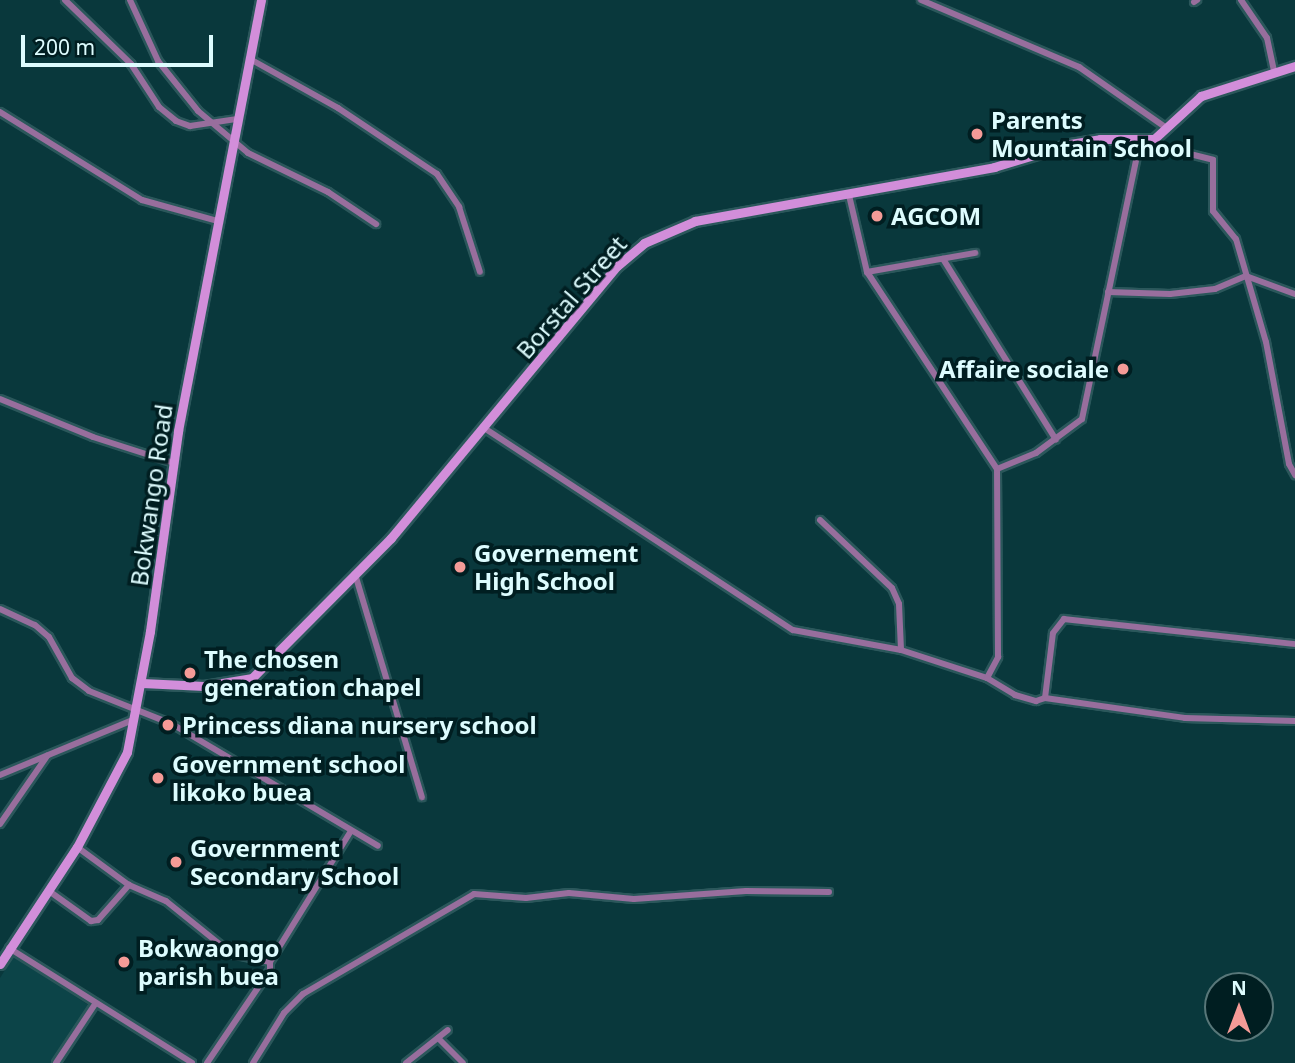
<!DOCTYPE html>
<html>
<head>
<meta charset="utf-8">
<style>
  body { margin:0 }
  #map { position:relative; width:1295px; height:1063px; overflow:hidden; background:#09383c; font-family:"Noto Sans",sans-serif }
  div>[style] { position:absolute }
  [style*='--x'] { left:calc(var(--x)*1px); top:calc(var(--y)*1px); width:calc(var(--w)*1px); rotate:calc(var(--a)*1deg) }
  .built>* { inset:0; background:#0c4448 }
  .roads { filter:drop-shadow(2px 0 #2b575b) drop-shadow(-2px 0 #2b575b) drop-shadow(0 2px #2b575b) drop-shadow(0 -2px #2b575b) }
  .street>* { height:6px; margin:-3px; padding:0 3px; transform-origin:3px; border-radius:3px; background:#986e9d }
  .secondary>* { height:9px; margin:-4.5px; padding:0 4.5px; transform-origin:4.5px; border-radius:4.5px; background:#d28eda }
  .dots>* { width:19px; height:19px; translate:-50% -50%; box-sizing:border-box; border:4px solid #001e21; border-radius:50% }
  span { translate:-50% -50%; white-space:nowrap; text-align:center; line-height:1.15; -webkit-text-stroke:7px #001e21; paint-order:stroke }
  .poi-label { font-size:24px; color:#ddfcfe; font-weight:700 }
  .left { translate:0 -50%; text-align:left }
  .right { translate:-100% -50%; text-align:right }
  .street-label { font-size:24px; color:#ddfcfe }
  .north { position:absolute; left:1204px; top:972px; width:70px; height:70px; box-sizing:border-box; background:#001e21; border:2px solid #587779; border-radius:50%; rotate:0deg; font-size:19px; font-weight:700; line-height:28px; text-align:center; color:#ddfcfe }
  .north::after { content:''; display:block; margin:auto; width:24px; height:32px; background:#f59b97; clip-path:polygon(50% 0,100% 100%,50% 72%,0 100%) }
  .scale { position:absolute; left:21px; top:35px; width:192px; height:32px; box-sizing:border-box; border:4px solid #ddfcfe; border-top:0; padding-left:9px; font-size:21px; line-height:24px; white-space:nowrap; color:#ddfcfe; -webkit-text-stroke:5px #001e21; paint-order:stroke }
</style>
</head>
<body>
<div id="map">
  <div class="built">
    <div style="clip-path:polygon(14px 956px,90px 1006px,53px 1063px,0 1063px,0 978px)"></div>
  </div>
  <div class="roads">
    <div class="street">
      <div style="--x:65;--y:0;--w:92;--a:44.1"></div>
      <div style="--x:131;--y:64;--w:51;--a:56.9"></div>
      <div style="--x:159;--y:107;--w:22;--a:39"></div>
      <div style="--x:176;--y:121;--w:15;--a:20"></div>
      <div style="--x:190;--y:126;--w:48;--a:-8.5"></div>
      <div style="--x:130;--y:0;--w:67;--a:65.3"></div>
      <div style="--x:158;--y:61;--w:64;--a:51.3"></div>
      <div style="--x:198;--y:111;--w:65;--a:40"></div>
      <div style="--x:248;--y:153;--w:89;--a:26"></div>
      <div style="--x:328;--y:192;--w:58;--a:33.7"></div>
      <div style="--x:921;--y:0;--w:172;--a:23"></div>
      <div style="--x:1079;--y:67;--w:108;--a:34.9"></div>
      <div style="--x:1241;--y:0;--w:46;--a:55.6"></div>
      <div style="--x:1267;--y:38;--w:35;--a:78"></div>
      <div style="--x:1194;--y:2;--w:4;--a:-34"></div>
      <div style="--x:250;--y:59;--w:101;--a:29.1"></div>
      <div style="--x:338;--y:108;--w:119;--a:33.7"></div>
      <div style="--x:437;--y:174;--w:40;--a:56"></div>
      <div style="--x:459;--y:207;--w:68;--a:72.1"></div>
      <div style="--x:0;--y:112;--w:167;--a:31.8"></div>
      <div style="--x:142;--y:200;--w:78;--a:15.6"></div>
      <div style="--x:1140;--y:154;--w:42;--a:-2.7"></div>
      <div style="--x:1182;--y:152;--w:32;--a:14"></div>
      <div style="--x:1213;--y:160;--w:51;--a:90"></div>
      <div style="--x:1213;--y:211;--w:36;--a:51"></div>
      <div style="--x:1236;--y:239;--w:107;--a:73.8"></div>
      <div style="--x:1266;--y:342;--w:124;--a:79.3"></div>
      <div style="--x:1289;--y:464;--w:13;--a:61"></div>
      <div style="--x:943;--y:259;--w:213;--a:58"></div>
      <div style="--x:867;--y:272;--w:110;--a:-10"></div>
      <div style="--x:1108;--y:292;--w:62;--a:1.8"></div>
      <div style="--x:1170;--y:294;--w:45;--a:-6.3"></div>
      <div style="--x:1215;--y:289;--w:34;--a:-23"></div>
      <div style="--x:1246;--y:276;--w:52;--a:20.2"></div>
      <div style="--x:0;--y:399;--w:100;--a:22.2"></div>
      <div style="--x:93;--y:437;--w:85;--a:17.8"></div>
      <div style="--x:484;--y:428;--w:369;--a:33.2"></div>
      <div style="--x:793;--y:630;--w:110;--a:10.5"></div>
      <div style="--x:901;--y:650;--w:90;--a:18"></div>
      <div style="--x:987;--y:678;--w:24;--a:-62"></div>
      <div style="--x:998;--y:657;--w:188;--a:-90.3"></div>
      <div style="--x:997;--y:469;--w:236;--a:-123.4"></div>
      <div style="--x:867;--y:272;--w:79;--a:-103.2"></div>
      <div style="--x:997;--y:469;--w:42;--a:-22.3"></div>
      <div style="--x:1036;--y:453;--w:57;--a:-36.5"></div>
      <div style="--x:1082;--y:419;--w:283;--a:-78.2"></div>
      <div style="--x:820;--y:520;--w:99;--a:43.4"></div>
      <div style="--x:892;--y:588;--w:17;--a:66"></div>
      <div style="--x:899;--y:604;--w:46;--a:87.5"></div>
      <div style="--x:355;--y:574;--w:233;--a:73.3"></div>
      <div style="--x:0;--y:609;--w:38;--a:25"></div>
      <div style="--x:35;--y:625;--w:18;--a:41"></div>
      <div style="--x:49;--y:637;--w:47;--a:60.7"></div>
      <div style="--x:72;--y:678;--w:21;--a:37"></div>
      <div style="--x:89;--y:691;--w:89;--a:21.7"></div>
      <div style="--x:172;--y:724;--w:239;--a:30.6"></div>
      <div style="--x:987;--y:678;--w:33;--a:31"></div>
      <div style="--x:1015;--y:695;--w:22;--a:16"></div>
      <div style="--x:1036;--y:701;--w:9;--a:-18"></div>
      <div style="--x:1045;--y:698;--w:141;--a:8.1"></div>
      <div style="--x:1185;--y:718;--w:110;--a:1.6"></div>
      <div style="--x:1045;--y:698;--w:65;--a:-83"></div>
      <div style="--x:1053;--y:633;--w:18;--a:-52"></div>
      <div style="--x:1064;--y:619;--w:232;--a:6.2"></div>
      <div style="--x:0;--y:775;--w:144;--a:-22.5"></div>
      <div style="--x:0;--y:824;--w:83;--a:-55.3"></div>
      <div style="--x:77;--y:847;--w:64;--a:36.2"></div>
      <div style="--x:129;--y:885;--w:40;--a:23.4"></div>
      <div style="--x:166;--y:901;--w:85;--a:38.8"></div>
      <div style="--x:232;--y:954;--w:39;--a:12"></div>
      <div style="--x:49;--y:891;--w:52;--a:35.5"></div>
      <div style="--x:91;--y:921;--w:7;--a:-8"></div>
      <div style="--x:98;--y:920;--w:47;--a:-48.5"></div>
      <div style="--x:9;--y:948;--w:216;--a:32.1"></div>
      <div style="--x:438;--y:1038;--w:35;--a:45"></div>
      <div style="--x:56;--y:1063;--w:71;--a:-56.5"></div>
      <div style="--x:207;--y:1063;--w:112;--a:-55.9"></div>
      <div style="--x:270;--y:970;--w:8;--a:-90"></div>
      <div style="--x:270;--y:962;--w:154;--a:-58.3"></div>
      <div style="--x:253;--y:1063;--w:59;--a:-58.2"></div>
      <div style="--x:284;--y:1013;--w:27;--a:-45"></div>
      <div style="--x:303;--y:994;--w:198;--a:-30.3"></div>
      <div style="--x:474;--y:894;--w:52;--a:4.4"></div>
      <div style="--x:526;--y:898;--w:43;--a:-6.6"></div>
      <div style="--x:569;--y:893;--w:65;--a:5.3"></div>
      <div style="--x:634;--y:899;--w:112;--a:-4.1"></div>
      <div style="--x:746;--y:891;--w:83;--a:0.7"></div>
      <div style="--x:406;--y:1063;--w:53;--a:-38.2"></div>
    </div>
    <div class="secondary">
      <div style="--x:142;--y:683;--w:62;--a:2.8"></div>
      <div style="--x:204;--y:686;--w:49;--a:-9.5"></div>
      <div style="--x:252;--y:678;--w:197;--a:-45.2"></div>
      <div style="--x:391;--y:538;--w:354;--a:-50.3"></div>
      <div style="--x:617;--y:266;--w:35;--a:-40"></div>
      <div style="--x:644;--y:243;--w:56;--a:-23.3"></div>
      <div style="--x:695;--y:221;--w:304;--a:-10.2"></div>
      <div style="--x:994;--y:167;--w:79;--a:-16.8"></div>
      <div style="--x:1070;--y:144;--w:30;--a:-9"></div>
      <div style="--x:1100;--y:139;--w:54;--a:0"></div>
      <div style="--x:1154;--y:139;--w:64;--a:-42.5"></div>
      <div style="--x:1201;--y:96;--w:99;--a:-17.7"></div>
      <div style="--x:0;--y:964;--w:140;--a:-56.7"></div>
      <div style="--x:77;--y:847;--w:107;--a:-62.2"></div>
      <div style="--x:127;--y:752;--w:123;--a:-79.2"></div>
      <div style="--x:150;--y:631;--w:202;--a:-82"></div>
      <div style="--x:178;--y:431;--w:439;--a:-79.1"></div>
    </div>
  </div>
  <div class="dots">
    <div style="left:977px;top:134px;background:#f59b97"></div>
    <div style="left:877px;top:216px;background:#f59b97"></div>
    <div style="left:1123px;top:369px;background:#f59b97"></div>
    <div style="left:460px;top:567px;background:#f59b97"></div>
    <div style="left:190px;top:673px;background:#f59b97"></div>
    <div style="left:168px;top:725px;background:#f59b97"></div>
    <div style="left:158px;top:778px;background:#f59b97"></div>
    <div style="left:176px;top:862px;background:#f59b97"></div>
    <div style="left:124px;top:962px;background:#f59b97"></div>
  </div>
  <div class="poi-label">
    <span class="left" style="left:991px;top:134px">Parents<br>Mountain School</span>
    <span class="left" style="left:891px;top:216px">AGCOM</span>
    <span class="right" style="left:1109px;top:369px">Affaire sociale</span>
    <span class="left" style="left:474px;top:567px">Governement<br>High School</span>
    <span class="left" style="left:204px;top:673px">The chosen<br>generation chapel</span>
    <span class="left" style="left:182px;top:725px">Princess diana nursery school</span>
    <span class="left" style="left:172px;top:778px">Government school<br>likoko buea</span>
    <span class="left" style="left:190px;top:862px">Government<br>Secondary School</span>
    <span class="left" style="left:138px;top:962px">Bokwaongo<br>parish buea</span>
  </div>
  <div class="street-label">
    <span style="left:571px;top:297px;rotate:-49deg">Borstal Street</span>
    <span style="left:151px;top:495px;rotate:-82deg">Bokwango Road</span>
  </div>
  <div class="north">N</div>
  <div class="scale">200 m</div>
</div>
</body>
</html>
